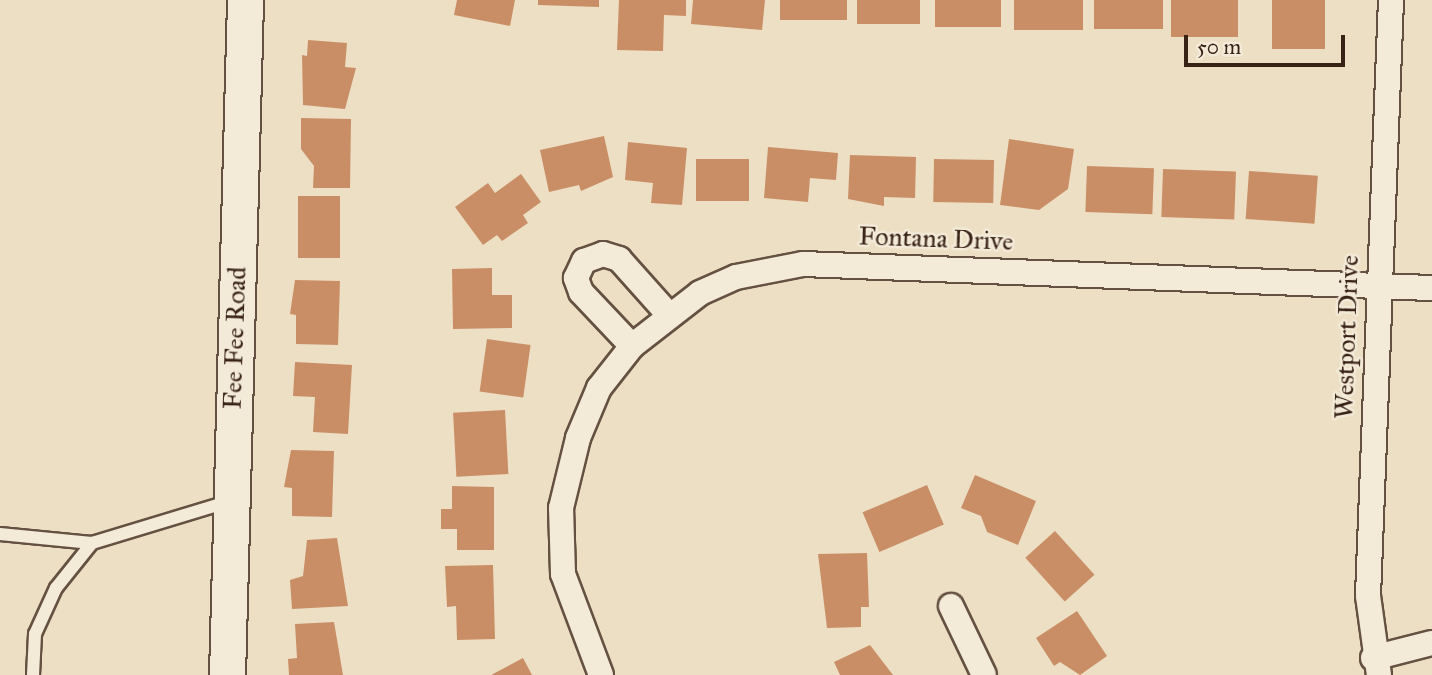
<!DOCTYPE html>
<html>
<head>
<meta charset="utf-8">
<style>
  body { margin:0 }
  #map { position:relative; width:1432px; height:675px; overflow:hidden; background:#ecdfc3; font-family:"IM FELL Great Primer",serif }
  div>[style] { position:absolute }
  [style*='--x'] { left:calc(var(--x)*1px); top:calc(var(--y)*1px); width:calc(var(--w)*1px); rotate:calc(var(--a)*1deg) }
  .building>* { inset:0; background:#ca8e67; transform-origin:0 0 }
  .roads { filter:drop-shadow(2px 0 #655141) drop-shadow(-2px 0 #655141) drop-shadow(0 2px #655141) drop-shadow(0 -2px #655141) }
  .lane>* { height:12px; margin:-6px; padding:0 6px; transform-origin:6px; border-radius:6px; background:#f3ead8 }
  .street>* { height:24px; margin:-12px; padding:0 12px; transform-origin:12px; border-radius:12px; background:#f3ead8 }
  .secondary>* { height:35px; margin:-17.5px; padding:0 17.5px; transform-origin:17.5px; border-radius:17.5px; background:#f3ead8 }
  span { translate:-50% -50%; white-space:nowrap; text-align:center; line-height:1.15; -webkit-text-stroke:5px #f3ead8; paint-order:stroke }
  .street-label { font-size:26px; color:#382216 }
  .scale { position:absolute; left:1184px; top:35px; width:161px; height:32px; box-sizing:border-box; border:4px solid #382216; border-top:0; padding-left:9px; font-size:21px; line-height:24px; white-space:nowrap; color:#382216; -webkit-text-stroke:5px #f3ead8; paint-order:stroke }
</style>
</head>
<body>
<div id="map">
  <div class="building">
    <div style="clip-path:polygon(457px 0,515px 0,510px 26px,454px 15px)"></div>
    <div style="clip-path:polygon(538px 0,599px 0,599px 7px,538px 5px)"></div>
    <div style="clip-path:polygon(619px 0,686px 0,686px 16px,664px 15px,663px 51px,617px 50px)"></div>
    <div style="clip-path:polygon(693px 0,765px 0,762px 30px,691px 24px)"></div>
    <div style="left:780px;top:0;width:67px;height:20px"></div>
    <div style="left:857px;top:0;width:63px;height:24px"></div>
    <div style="left:935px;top:0;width:66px;height:27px"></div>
    <div style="left:1014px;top:0;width:69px;height:30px"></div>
    <div style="left:1094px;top:0;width:69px;height:29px"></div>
    <div style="left:1171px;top:0;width:67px;height:37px"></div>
    <div style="left:1272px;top:0;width:53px;height:49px"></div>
    <div style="clip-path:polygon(308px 40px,347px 43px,345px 67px,356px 68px,345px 109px,303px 105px,302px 55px,307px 56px)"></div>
    <div style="clip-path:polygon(301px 118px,351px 119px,350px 188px,313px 188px,314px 166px,301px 149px)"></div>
    <div style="clip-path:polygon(604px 136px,613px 177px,581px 191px,579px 185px,549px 192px,540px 150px)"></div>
    <div style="clip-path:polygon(1009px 139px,1074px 149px,1068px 189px,1039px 210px,1000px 205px)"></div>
    <div style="clip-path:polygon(628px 142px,687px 148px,682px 205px,651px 203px,653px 183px,625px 180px)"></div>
    <div style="clip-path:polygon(768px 147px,838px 153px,836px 180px,810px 178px,808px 202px,764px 198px)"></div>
    <div style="clip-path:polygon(850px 155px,916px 157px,915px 198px,884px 197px,884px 206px,848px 199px)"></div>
    <div style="left:696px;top:159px;width:53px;height:42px"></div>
    <div style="left:934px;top:159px;width:60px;height:43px;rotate:1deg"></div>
    <div style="left:1087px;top:166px;width:67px;height:46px;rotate:2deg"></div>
    <div style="left:1163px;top:169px;width:73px;height:48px;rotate:2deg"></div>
    <div style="left:1249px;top:171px;width:69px;height:48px;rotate:4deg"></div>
    <div style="clip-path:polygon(521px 174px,541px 202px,523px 215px,528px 223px,502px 241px,497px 235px,483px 245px,455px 207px,488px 183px,495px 193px)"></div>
    <div style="left:298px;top:196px;width:42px;height:62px"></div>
    <div style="clip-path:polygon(492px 268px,492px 295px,512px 295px,512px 328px,453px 329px,452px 269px)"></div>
    <div style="clip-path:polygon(295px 280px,340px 281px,338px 345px,296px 344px,296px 315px,290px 314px)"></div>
    <div style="left:487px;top:339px;width:44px;height:53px;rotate:8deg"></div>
    <div style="clip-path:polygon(295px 362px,352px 365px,348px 434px,313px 432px,315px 397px,293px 396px)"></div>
    <div style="left:505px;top:410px;width:64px;height:52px;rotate:87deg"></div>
    <div style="clip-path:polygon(291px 450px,334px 451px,332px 517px,292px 516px,292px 488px,284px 487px)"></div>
    <div style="clip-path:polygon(975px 475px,1036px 501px,1018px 545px,987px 532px,981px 516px,961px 508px)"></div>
    <div style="left:927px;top:485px;width:43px;height:70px;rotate:67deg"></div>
    <div style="clip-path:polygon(452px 486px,494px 487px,494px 550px,457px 550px,457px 529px,441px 529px,441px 509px,452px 509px)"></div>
    <div style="left:1055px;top:531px;width:59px;height:40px;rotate:48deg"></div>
    <div style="clip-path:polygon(337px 538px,348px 606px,292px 609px,290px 580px,303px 576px,307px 540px)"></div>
    <div style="clip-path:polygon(867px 553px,869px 607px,861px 607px,861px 627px,827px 628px,818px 554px)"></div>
    <div style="clip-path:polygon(493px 565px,495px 639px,457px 640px,456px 606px,447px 607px,445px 566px)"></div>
    <div style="clip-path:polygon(1077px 611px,1107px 656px,1080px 675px,1060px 662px,1054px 666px,1036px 638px)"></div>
    <div style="clip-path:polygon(334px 622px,343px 675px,289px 675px,288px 659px,297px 658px,295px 624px)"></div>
    <div style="clip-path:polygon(870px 645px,893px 675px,840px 675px,834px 662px)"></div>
    <div style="clip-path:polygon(523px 658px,532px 675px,491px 675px)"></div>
  </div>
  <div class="roads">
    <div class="lane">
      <div style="--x:0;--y:534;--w:92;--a:5.6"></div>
      <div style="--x:92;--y:543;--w:144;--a:-16.9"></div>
      <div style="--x:33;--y:675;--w:41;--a:-87.2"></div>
      <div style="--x:35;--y:634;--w:51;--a:-65.5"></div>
      <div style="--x:56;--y:588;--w:58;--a:-51.3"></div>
    </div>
    <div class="street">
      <div style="--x:632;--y:346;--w:74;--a:-133.4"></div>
      <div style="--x:581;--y:292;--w:15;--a:-110"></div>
      <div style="--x:576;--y:278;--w:19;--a:-65"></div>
      <div style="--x:584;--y:261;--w:20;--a:-20"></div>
      <div style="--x:603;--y:254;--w:17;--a:17"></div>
      <div style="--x:619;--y:259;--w:75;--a:48.2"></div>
      <div style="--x:951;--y:606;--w:76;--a:64.4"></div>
      <div style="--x:1373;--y:658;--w:61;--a:-14.3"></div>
      <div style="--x:601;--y:675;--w:108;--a:-110.6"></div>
      <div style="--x:563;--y:574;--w:66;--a:-91.7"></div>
      <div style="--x:561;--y:508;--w:72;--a:-76.3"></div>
      <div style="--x:578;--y:438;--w:54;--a:-67.2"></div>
      <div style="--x:599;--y:388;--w:53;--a:-51.8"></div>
      <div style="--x:632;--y:346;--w:86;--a:-37.9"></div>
      <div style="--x:700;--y:293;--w:39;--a:-24"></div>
      <div style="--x:736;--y:277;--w:68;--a:-11"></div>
      <div style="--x:803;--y:264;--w:629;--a:2.19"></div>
      <div style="--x:1379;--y:675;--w:80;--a:-97.9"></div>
      <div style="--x:1368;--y:596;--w:596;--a:-87.79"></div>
    </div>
    <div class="secondary">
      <div style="--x:227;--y:675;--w:675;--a:-88.47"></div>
    </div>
  </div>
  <div class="street-label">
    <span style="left:936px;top:239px;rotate:2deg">Fontana Drive</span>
    <span style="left:1347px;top:337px;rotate:-88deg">Westport Drive</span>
    <span style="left:235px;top:338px;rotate:-88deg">Fee Fee Road</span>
  </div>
  <div class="scale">50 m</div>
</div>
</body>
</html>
